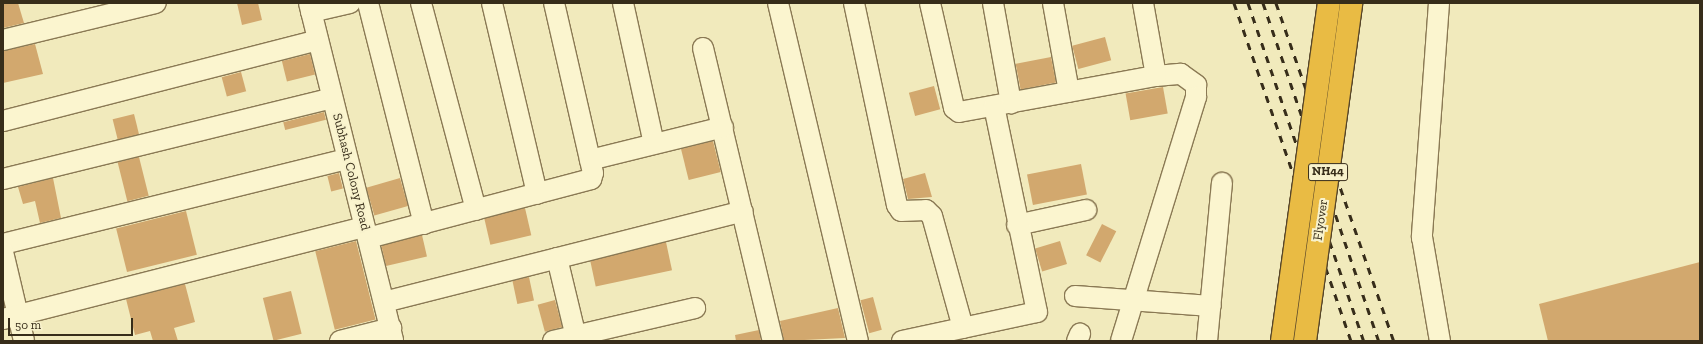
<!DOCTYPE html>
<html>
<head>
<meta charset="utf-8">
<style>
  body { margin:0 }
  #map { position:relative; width:1703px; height:344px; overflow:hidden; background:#f1eabc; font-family:"Zilla Slab",serif }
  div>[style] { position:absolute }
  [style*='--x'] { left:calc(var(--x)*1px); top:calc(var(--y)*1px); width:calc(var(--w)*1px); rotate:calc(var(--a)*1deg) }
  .building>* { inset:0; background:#d2a86e; transform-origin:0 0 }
  .roads { filter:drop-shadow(1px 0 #8a7954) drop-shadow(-1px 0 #8a7954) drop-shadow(0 1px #8a7954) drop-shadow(0 -1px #8a7954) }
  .minor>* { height:20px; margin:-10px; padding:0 10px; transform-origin:10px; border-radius:10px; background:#fbf5cf }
  .rail>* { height:3px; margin-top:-1.5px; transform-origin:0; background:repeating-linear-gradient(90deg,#372d1a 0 7px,transparent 0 14px) }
  .bridges { filter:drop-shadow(1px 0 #564529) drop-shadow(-1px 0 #564529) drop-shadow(0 1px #564529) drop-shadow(0 -1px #564529) }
  .highway-bridge>* { height:22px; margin:-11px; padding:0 11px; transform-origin:11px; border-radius:11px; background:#e9bb44 }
  span { translate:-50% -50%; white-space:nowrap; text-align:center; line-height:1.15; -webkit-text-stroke:4px #f8f2cc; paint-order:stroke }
  .shield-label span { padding:1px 3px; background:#f8f2cc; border:1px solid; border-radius:3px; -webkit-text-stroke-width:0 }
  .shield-label { font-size:12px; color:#372d1a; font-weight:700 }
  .street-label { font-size:13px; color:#372d1a }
  .frame { position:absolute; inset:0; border:4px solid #372d1a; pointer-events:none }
  .scale { position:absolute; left:8px; top:318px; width:125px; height:18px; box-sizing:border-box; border:2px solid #372d1a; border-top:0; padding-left:5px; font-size:12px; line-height:14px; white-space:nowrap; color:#372d1a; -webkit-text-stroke:3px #f8f2cc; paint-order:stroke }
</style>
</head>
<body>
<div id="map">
  <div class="building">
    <div style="clip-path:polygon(3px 3px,18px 3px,24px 23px,3px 28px)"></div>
    <div style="clip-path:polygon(237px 3px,258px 3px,262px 20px,242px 25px)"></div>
    <div style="left:1105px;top:37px;width:24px;height:34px;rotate:75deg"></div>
    <div style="clip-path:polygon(35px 44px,43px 74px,3px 83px,3px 51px)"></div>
    <div style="left:310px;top:54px;width:21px;height:29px;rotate:76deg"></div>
    <div style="left:1051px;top:57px;width:26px;height:36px;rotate:79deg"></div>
    <div style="left:241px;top:72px;width:20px;height:20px;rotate:75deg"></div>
    <div style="left:934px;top:86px;width:24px;height:26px;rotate:75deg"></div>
    <div style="left:1163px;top:87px;width:27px;height:38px;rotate:80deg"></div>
    <div style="left:324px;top:112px;width:8px;height:42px;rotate:76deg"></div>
    <div style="left:134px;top:114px;width:21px;height:22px;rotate:76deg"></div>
    <div style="left:713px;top:141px;width:32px;height:33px;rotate:76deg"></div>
    <div style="left:139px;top:157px;width:40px;height:22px;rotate:76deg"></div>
    <div style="left:1081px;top:164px;width:31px;height:55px;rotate:79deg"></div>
    <div style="left:339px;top:173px;width:16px;height:12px;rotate:76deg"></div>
    <div style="clip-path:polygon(925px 173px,932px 197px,908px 199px,903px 179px)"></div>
    <div style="clip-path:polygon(53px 178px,61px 218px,40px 223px,35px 201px,23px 204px,18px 187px)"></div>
    <div style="left:400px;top:178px;width:29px;height:35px;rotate:74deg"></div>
    <div style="left:525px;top:208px;width:28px;height:42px;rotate:77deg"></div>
    <div style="left:186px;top:211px;width:45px;height:72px;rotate:76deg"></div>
    <div style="left:1102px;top:224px;width:16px;height:35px;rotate:27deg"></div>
    <div style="left:422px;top:235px;width:22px;height:42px;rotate:77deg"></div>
    <div style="left:356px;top:241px;width:81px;height:42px;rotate:76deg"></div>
    <div style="left:1060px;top:241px;width:24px;height:26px;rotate:73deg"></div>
    <div style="left:666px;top:242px;width:29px;height:78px;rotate:78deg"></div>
    <div style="clip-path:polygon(1700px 262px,1700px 341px,1548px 341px,1539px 304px)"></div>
    <div style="left:529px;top:277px;width:24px;height:17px;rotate:78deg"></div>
    <div style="clip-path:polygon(185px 284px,195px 322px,174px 328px,178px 341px,153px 341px,150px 331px,135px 335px,126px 299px)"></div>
    <div style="left:291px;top:291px;width:44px;height:29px;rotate:76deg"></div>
    <div style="left:873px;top:297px;width:34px;height:13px;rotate:75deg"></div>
    <div style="left:555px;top:300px;width:28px;height:18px;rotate:75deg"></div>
    <div style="clip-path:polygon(838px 308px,845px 338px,784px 341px,780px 321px)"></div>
    <div style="clip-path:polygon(759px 330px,761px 341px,736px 341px,735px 335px)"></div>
  </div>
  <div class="roads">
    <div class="minor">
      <div style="--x:309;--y:3;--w:348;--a:76"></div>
      <div style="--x:368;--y:3;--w:228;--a:75.8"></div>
      <div style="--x:421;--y:3;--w:214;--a:75.1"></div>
      <div style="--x:492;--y:3;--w:196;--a:76.7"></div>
      <div style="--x:623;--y:3;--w:144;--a:77.6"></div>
      <div style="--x:778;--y:3;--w:347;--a:76.7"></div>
      <div style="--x:854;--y:3;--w:207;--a:78"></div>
      <div style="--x:897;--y:205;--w:7;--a:56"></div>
      <div style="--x:901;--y:211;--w:25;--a:-2"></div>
      <div style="--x:926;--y:210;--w:8;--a:45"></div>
      <div style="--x:932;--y:216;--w:116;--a:74.5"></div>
      <div style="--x:930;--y:3;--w:108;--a:77.1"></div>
      <div style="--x:954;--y:108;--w:6;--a:39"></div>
      <div style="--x:959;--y:112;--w:200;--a:-10.4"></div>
      <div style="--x:1156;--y:76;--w:25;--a:-5"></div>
      <div style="--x:1181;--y:74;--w:19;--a:36"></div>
      <div style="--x:1196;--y:85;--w:12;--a:90"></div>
      <div style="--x:1196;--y:97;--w:255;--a:107.1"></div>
      <div style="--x:993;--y:3;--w:102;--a:79.8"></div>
      <div style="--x:1053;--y:3;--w:90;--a:79.8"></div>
      <div style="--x:1143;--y:3;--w:74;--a:79.9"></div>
      <div style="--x:1439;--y:3;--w:235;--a:94.2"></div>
      <div style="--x:1422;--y:237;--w:106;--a:80.2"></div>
      <div style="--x:311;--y:12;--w:40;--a:-13"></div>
      <div style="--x:3;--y:40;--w:157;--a:-13.6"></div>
      <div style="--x:703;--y:48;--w:301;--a:76.6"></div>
      <div style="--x:3;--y:121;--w:325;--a:-14.4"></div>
      <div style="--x:590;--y:160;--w:137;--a:-13.9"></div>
      <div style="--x:3;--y:179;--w:339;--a:-13.8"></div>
      <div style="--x:1017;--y:225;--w:71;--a:-12.3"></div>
      <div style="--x:368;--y:238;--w:231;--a:-14.8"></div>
      <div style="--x:591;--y:179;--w:6;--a:-72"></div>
      <div style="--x:593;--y:173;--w:174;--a:-102.9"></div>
      <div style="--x:3;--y:244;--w:354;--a:-13.9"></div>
      <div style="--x:3;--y:252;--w:91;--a:76.7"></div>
      <div style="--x:557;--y:258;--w:85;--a:76.5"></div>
      <div style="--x:1075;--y:296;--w:136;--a:4.2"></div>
      <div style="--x:384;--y:302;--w:370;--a:-14.2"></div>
      <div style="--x:3;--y:319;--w:373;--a:-14.3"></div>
      <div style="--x:340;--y:341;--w:53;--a:-14.3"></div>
      <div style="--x:553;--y:341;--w:146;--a:-13.1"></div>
      <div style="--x:902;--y:341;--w:138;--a:-12.1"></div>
      <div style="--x:1037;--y:312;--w:210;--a:-101.8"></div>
      <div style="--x:1077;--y:341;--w:8;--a:-67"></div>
      <div style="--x:1207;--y:341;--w:159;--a:-84.6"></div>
    </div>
  </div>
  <div class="rail">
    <div style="--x:1234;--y:3;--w:358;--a:70.9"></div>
    <div style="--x:1248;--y:3;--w:357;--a:71.1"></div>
    <div style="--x:1263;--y:3;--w:357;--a:71.1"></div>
    <div style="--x:1276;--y:3;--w:358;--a:70.8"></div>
  </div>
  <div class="bridges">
    <div class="highway-bridge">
      <div style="--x:1282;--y:341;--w:341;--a:-82.1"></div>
      <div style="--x:1305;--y:341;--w:341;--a:-82.2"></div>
    </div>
  </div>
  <div class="shield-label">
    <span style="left:1328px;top:172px">NH44</span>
  </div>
  <div class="street-label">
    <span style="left:351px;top:172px;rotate:76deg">Subhash Colony Road</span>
    <span style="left:1321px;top:220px;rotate:-82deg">Flyover</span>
  </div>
  <div class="frame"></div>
  <div class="scale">50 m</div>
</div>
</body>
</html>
